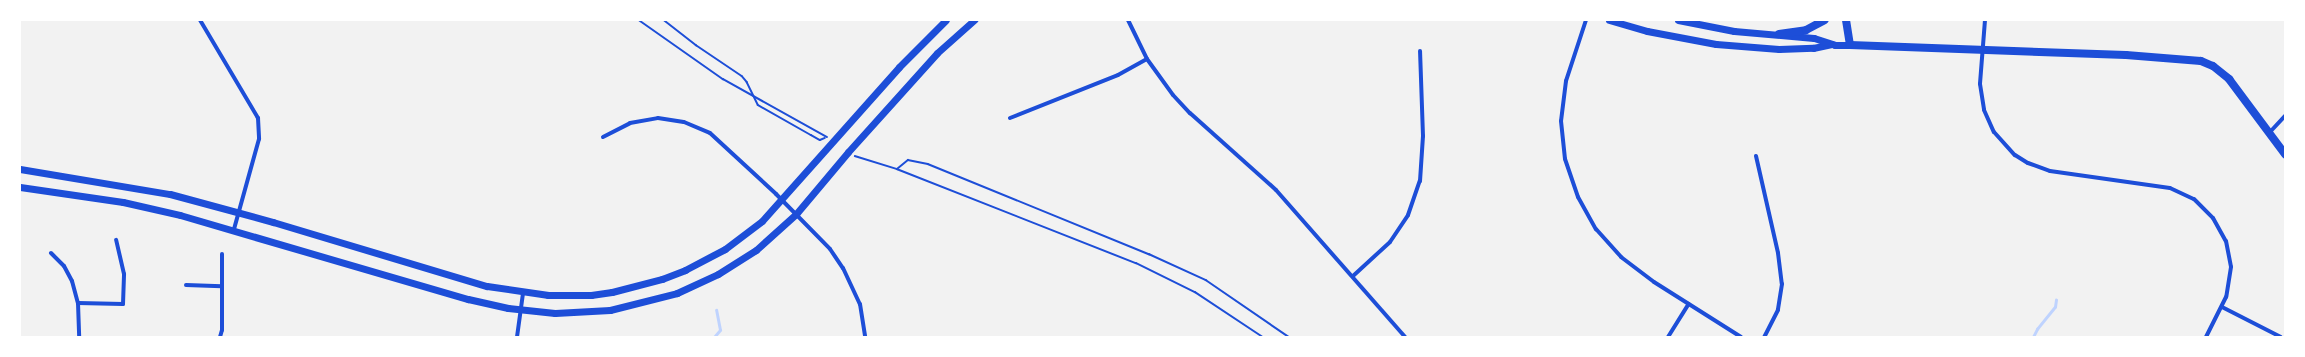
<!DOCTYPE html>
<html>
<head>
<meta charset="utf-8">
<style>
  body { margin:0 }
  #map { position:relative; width:2305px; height:357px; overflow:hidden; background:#f2f2f2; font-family:Barlow,sans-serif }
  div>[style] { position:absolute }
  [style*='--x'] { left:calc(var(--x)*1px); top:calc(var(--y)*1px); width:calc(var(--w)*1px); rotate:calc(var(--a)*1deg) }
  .stream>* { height:2.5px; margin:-1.25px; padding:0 1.25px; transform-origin:1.25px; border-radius:1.25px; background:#bfd3fe }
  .path>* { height:1.5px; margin:-0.75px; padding:0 0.75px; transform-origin:0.75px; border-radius:0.75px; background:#1d4ed8 }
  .minor>* { height:4px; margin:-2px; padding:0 2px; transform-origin:2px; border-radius:2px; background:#1d4ed8 }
  .secondary>* { height:7px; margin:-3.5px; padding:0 3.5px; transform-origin:3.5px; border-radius:3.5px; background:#1d4ed8 }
  .primary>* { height:8px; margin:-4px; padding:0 4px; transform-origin:4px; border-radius:4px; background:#1d4ed8 }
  span { translate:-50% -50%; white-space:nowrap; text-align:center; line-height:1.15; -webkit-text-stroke:3px #fff; paint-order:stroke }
  .frame { position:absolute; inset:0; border:21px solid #fff; pointer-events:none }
</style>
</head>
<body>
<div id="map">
  <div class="stream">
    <div style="--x:714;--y:337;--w:9;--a:-49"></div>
    <div style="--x:720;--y:330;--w:20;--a:-101"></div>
    <div style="--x:2033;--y:337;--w:9;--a:-63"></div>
    <div style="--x:2037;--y:329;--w:28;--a:-51"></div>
    <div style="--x:2055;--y:307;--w:7;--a:-82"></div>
  </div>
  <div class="path">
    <div style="--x:639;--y:20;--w:103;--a:35.1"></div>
    <div style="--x:723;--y:79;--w:119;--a:29.1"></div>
    <div style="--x:664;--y:20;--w:41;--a:38"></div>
    <div style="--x:696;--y:45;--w:55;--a:34"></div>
    <div style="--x:742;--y:76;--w:8;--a:50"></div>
    <div style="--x:747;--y:82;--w:25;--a:64"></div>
    <div style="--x:758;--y:105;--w:61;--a:29.5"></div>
    <div style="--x:811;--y:135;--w:10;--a:29"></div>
    <div style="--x:820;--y:140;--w:5;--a:-22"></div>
    <div style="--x:855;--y:156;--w:44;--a:17.2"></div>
    <div style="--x:897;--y:169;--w:257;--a:21.5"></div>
    <div style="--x:1136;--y:263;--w:66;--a:26.2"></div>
    <div style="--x:1195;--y:292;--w:82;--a:33.5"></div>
    <div style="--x:897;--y:169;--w:14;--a:-39"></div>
    <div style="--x:908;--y:160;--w:20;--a:11"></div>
    <div style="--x:928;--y:164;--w:239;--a:22.2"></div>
    <div style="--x:1149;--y:254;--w:63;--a:24.5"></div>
    <div style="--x:1206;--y:280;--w:101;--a:34.5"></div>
  </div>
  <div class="minor">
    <div style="--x:200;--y:20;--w:114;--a:59.4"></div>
    <div style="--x:258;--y:118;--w:21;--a:87"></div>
    <div style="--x:259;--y:139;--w:93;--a:105.5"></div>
    <div style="--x:1128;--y:20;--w:43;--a:64"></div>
    <div style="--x:1147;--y:59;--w:44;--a:54.2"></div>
    <div style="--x:1173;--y:95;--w:25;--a:47"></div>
    <div style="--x:1190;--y:113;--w:115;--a:41.8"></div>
    <div style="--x:1276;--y:190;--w:196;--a:48.7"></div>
    <div style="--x:1586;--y:20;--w:64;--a:108.2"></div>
    <div style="--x:1566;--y:81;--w:40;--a:97.1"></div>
    <div style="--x:1561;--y:121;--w:38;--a:84"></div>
    <div style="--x:1565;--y:159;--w:40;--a:71.1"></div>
    <div style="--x:1578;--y:197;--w:37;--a:61"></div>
    <div style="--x:1596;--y:229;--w:38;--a:48"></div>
    <div style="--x:1621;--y:257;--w:41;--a:37.1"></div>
    <div style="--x:1654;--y:282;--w:103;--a:32.3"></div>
    <div style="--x:1985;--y:20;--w:64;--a:94.5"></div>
    <div style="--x:1980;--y:84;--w:26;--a:81"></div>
    <div style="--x:1984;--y:110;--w:24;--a:66"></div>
    <div style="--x:1994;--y:132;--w:31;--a:48"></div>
    <div style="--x:2015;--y:155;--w:15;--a:32"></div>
    <div style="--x:2028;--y:163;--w:23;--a:20"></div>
    <div style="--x:2050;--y:171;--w:121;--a:8.1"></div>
    <div style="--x:2170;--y:188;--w:26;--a:25"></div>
    <div style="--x:2194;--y:199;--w:27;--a:45"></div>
    <div style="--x:2213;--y:218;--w:26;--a:61"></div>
    <div style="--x:2226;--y:241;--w:26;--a:79"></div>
    <div style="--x:2231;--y:267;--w:30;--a:99"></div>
    <div style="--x:2226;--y:297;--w:45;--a:116.6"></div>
    <div style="--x:1010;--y:118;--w:116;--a:-21.7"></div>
    <div style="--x:1118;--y:75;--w:33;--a:-29"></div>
    <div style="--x:2270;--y:132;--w:22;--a:-47"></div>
    <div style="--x:603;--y:137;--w:30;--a:-27"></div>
    <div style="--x:630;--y:123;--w:28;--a:-10"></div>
    <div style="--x:658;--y:118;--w:26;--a:9"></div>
    <div style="--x:684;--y:122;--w:28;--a:23"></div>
    <div style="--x:710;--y:133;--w:90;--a:42.7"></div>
    <div style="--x:776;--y:194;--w:77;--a:45.5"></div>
    <div style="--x:830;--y:249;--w:23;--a:56"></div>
    <div style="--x:843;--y:268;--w:40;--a:65"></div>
    <div style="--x:860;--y:304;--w:33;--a:81"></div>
    <div style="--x:1756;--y:156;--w:99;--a:77.2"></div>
    <div style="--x:1778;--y:253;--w:31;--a:83"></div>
    <div style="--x:1782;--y:284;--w:26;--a:99"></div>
    <div style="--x:1778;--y:310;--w:30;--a:117"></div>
    <div style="--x:51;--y:253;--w:18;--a:45"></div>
    <div style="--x:64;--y:266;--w:17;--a:62"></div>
    <div style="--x:72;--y:281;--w:23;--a:75"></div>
    <div style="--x:78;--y:303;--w:34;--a:88"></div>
    <div style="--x:1353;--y:276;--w:50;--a:-42.6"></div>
    <div style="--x:1390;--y:242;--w:32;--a:-56"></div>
    <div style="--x:1408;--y:215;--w:36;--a:-71"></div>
    <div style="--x:1420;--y:181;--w:45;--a:-86.2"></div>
    <div style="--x:1423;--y:136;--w:85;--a:-92"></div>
    <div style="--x:186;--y:285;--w:36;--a:2"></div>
    <div style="--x:78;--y:303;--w:45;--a:1.3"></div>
    <div style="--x:123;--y:304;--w:30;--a:-88"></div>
    <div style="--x:124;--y:274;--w:35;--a:-103"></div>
    <div style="--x:2222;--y:307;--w:66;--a:27"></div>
    <div style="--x:220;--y:337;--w:7;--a:-74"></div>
    <div style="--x:222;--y:330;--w:76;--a:-90"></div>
    <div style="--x:517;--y:337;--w:44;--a:-82.2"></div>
    <div style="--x:1668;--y:337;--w:39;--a:-58"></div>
  </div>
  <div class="secondary">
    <div style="--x:1609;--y:20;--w:40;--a:16"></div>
    <div style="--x:1647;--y:31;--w:70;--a:10.7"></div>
    <div style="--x:1716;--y:44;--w:63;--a:4.5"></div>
    <div style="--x:1779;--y:49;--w:34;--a:-2"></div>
    <div style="--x:1813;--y:48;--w:19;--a:-12"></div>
    <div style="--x:1678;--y:20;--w:57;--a:11.1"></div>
    <div style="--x:1734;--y:31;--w:80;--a:5"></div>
    <div style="--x:1814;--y:38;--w:22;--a:18"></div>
    <div style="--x:1835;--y:45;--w:15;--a:0"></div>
    <div style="--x:20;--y:169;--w:152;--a:9.5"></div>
    <div style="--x:170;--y:194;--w:107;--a:15.2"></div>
    <div style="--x:273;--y:222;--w:223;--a:16.7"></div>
    <div style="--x:487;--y:286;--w:62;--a:8.4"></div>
    <div style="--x:548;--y:295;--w:43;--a:0"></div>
    <div style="--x:591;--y:295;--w:21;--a:-8"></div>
    <div style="--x:612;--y:292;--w:52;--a:-14.6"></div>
    <div style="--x:662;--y:279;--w:25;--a:-21"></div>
    <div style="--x:685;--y:270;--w:45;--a:-27.7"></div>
    <div style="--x:725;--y:249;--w:46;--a:-37.1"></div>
    <div style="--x:762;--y:221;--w:206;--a:-48.3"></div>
    <div style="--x:899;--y:67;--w:66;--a:-45"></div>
    <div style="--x:20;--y:187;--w:104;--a:8.3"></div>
    <div style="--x:123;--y:202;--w:58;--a:12.8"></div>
    <div style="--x:180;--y:215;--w:300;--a:16.3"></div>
    <div style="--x:468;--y:299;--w:41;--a:12.7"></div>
    <div style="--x:508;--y:308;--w:47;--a:6.1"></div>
    <div style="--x:555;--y:313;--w:55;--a:-3.1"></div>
    <div style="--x:610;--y:310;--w:69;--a:-14.2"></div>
    <div style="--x:677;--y:293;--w:45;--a:-24.9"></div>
    <div style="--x:718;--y:274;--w:45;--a:-32.3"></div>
    <div style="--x:756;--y:250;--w:54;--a:-42"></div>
    <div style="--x:796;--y:214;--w:81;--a:-50"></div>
    <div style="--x:848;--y:152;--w:133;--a:-48"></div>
    <div style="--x:937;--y:53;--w:50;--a:-41.7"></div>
  </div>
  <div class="primary">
    <div style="--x:1846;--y:20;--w:25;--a:81"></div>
    <div style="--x:1850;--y:45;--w:276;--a:2.1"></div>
    <div style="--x:2126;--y:55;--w:75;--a:4.6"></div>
    <div style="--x:2201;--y:61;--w:13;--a:23"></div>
    <div style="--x:2213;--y:66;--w:21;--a:39"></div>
    <div style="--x:2229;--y:79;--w:94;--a:53.3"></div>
    <div style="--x:1779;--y:34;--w:27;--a:-8"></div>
    <div style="--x:1806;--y:30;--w:21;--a:-28"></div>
  </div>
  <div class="frame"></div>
</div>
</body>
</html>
